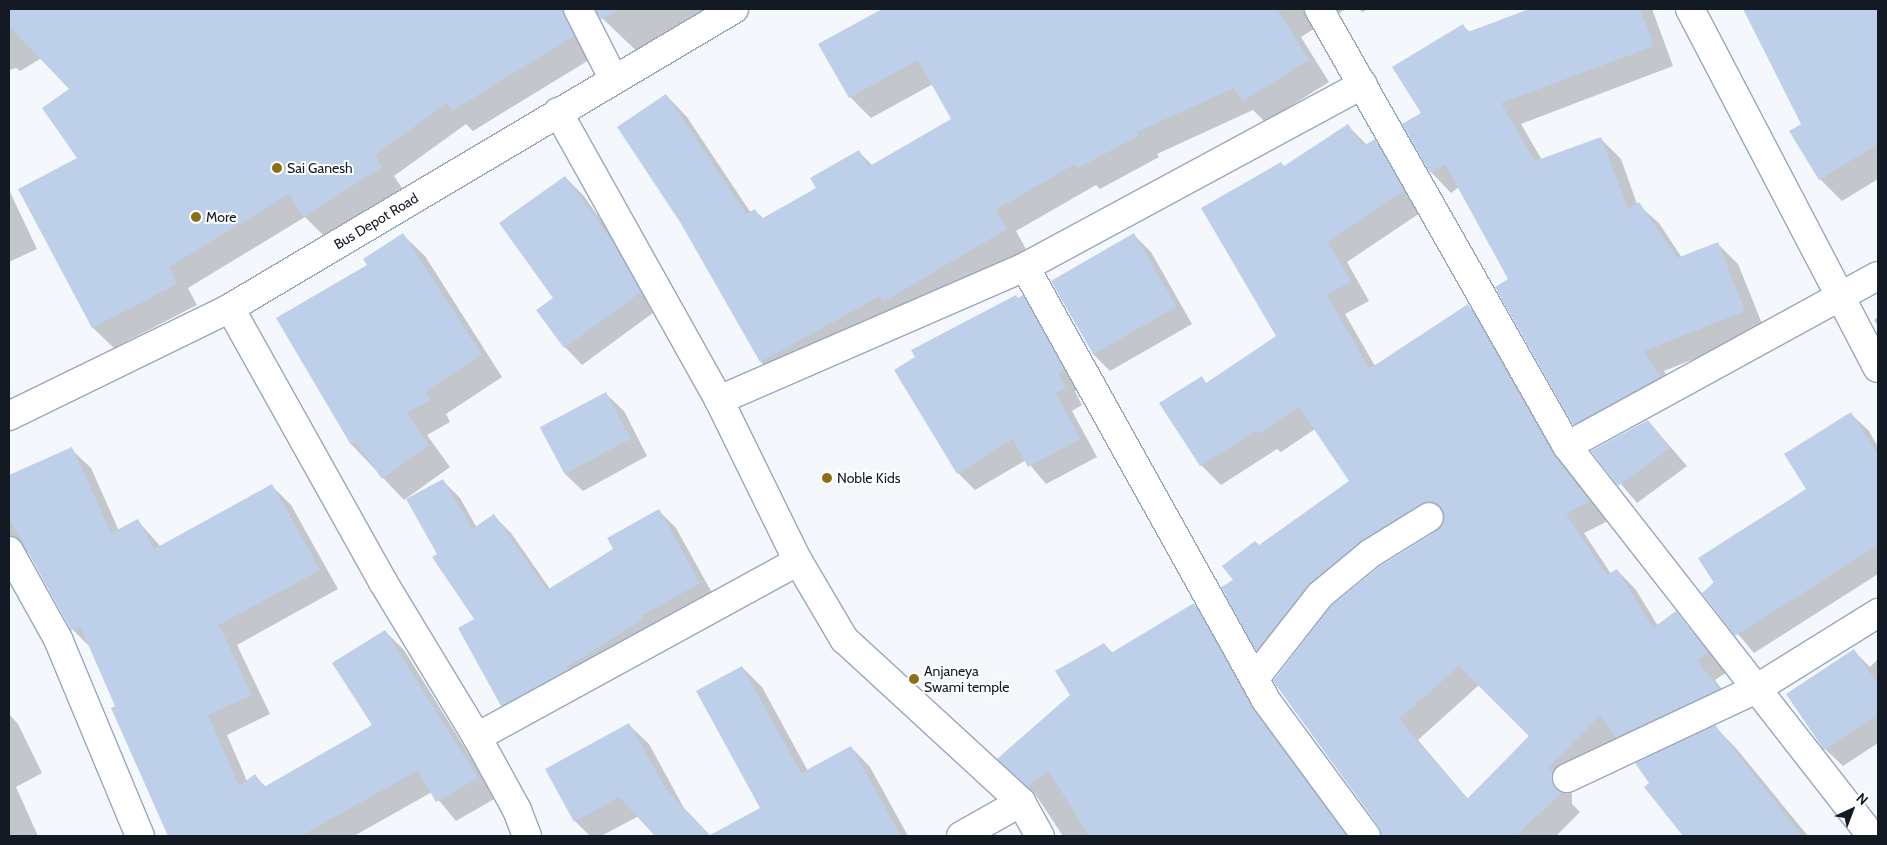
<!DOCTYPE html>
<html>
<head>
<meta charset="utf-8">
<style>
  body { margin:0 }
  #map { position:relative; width:1887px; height:845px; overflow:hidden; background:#f4f8fd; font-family:Cabin,sans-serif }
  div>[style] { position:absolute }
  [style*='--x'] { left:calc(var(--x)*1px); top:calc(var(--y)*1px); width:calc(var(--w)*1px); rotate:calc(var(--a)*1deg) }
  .shadow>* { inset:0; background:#0003 }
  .building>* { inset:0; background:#bed0e9; transform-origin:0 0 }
  .roads { filter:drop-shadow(1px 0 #97a8c1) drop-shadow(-1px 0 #97a8c1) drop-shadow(0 1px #97a8c1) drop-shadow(0 -1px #97a8c1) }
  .street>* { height:28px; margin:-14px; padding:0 14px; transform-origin:14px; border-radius:14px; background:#fff }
  .secondary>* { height:28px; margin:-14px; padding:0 14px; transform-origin:14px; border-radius:14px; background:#fff }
  .dots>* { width:14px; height:14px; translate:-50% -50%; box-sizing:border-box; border:2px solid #fff; border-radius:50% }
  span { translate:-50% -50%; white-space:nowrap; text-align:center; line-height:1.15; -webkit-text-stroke:4px #fff; paint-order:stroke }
  .poi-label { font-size:14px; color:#141a23 }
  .left { translate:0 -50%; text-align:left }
  .street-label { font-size:14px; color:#141a23 }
  .frame { position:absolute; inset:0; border:10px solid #141a23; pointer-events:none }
  .north { position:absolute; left:1827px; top:785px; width:50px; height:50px; -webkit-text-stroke:4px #fff; paint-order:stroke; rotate:43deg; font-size:14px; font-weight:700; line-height:20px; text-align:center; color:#141a23 }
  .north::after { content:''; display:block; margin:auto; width:18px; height:22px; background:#141a23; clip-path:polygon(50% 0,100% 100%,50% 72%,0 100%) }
</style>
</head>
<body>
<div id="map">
  <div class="shadow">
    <div style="clip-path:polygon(9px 9px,20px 9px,47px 55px,20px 71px,16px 68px,9px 70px)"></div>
    <div style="clip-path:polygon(81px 9px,727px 9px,648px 62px,600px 16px,591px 16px,594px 57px,473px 131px,466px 124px,394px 176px,402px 188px,325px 237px,305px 217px,188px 288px,197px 305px,114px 348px,93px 328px,20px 189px,147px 148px)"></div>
    <div style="clip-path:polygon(887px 9px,1346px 9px,1301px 37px,1329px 82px,1265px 122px,1253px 110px,1157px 154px,1159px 157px,1100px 189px,1096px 185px,1016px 231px,1027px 251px,782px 383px,761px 362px,681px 221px,666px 95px,687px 117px,751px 213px,755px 211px,764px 219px,818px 189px,859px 152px,873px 166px,953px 120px,933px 84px,871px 118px,850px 97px,820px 44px)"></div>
    <div style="clip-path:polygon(1359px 9px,1368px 9px,1362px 12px)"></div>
    <div style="clip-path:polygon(1531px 9px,1652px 9px,1673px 66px,1521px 124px,1542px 160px,1601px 139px,1621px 159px,1637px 204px,1659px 223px,1682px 258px,1718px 244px,1738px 264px,1765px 331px,1664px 371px,1679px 398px,1594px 444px,1574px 424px,1509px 279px,1459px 187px,1451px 193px,1431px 172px,1404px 124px,1422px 114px,1463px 26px,1470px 32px)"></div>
    <div style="clip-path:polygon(1744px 9px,1878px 9px,1878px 179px,1842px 201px,1820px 179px,1803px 124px)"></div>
    <div style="clip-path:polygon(evenodd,1348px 126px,1367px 145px,1375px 141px,1394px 160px,1423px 211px,1347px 262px,1369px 301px,1345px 314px,1375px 366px,1468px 306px,1488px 325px,1608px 521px,1584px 533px,1611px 574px,1617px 570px,1636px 590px,1658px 626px,1676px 613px,1727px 672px,1715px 680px,1737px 709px,1637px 756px,1618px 737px,1566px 789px,1572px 794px,1572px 804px,1580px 812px,1556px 836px,1381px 836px,1380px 826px,1274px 681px,1444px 522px,1381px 560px,1327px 605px,1276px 669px,1257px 650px,1222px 587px,1234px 580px,1259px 547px,1350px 481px,1315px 429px,1281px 452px,1277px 449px,1221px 485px,1201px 465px,1161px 404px,1202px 378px,1207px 384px,1277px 337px,1285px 167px,1348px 126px,1479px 685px,1531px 736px,1468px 799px,1418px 740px,1479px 685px)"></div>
    <div style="clip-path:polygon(565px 177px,583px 195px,629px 259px,657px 310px,582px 365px,565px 347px,555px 298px)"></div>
    <div style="clip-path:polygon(9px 190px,37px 249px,9px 262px)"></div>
    <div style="clip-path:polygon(403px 235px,425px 256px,502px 377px,446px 414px,450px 422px,427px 435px,450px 467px,404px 500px,352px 445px,277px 318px,368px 265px)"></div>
    <div style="clip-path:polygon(1134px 235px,1151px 252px,1192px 324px,1110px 371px,1093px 354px)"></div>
    <div style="clip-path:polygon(1023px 297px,1040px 314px,1081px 388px,1075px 391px,1082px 405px,1072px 411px,1097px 457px,1046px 484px,1026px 460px,975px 490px,958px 473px,1018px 299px)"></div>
    <div style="clip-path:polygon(1878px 317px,1878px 326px,1874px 320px)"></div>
    <div style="clip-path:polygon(606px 394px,624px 411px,647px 456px,583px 491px,565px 474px,541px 428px)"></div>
    <div style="clip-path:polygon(1851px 414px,1869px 431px,1878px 447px,1878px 574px,1754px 653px,1703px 593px,1808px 489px)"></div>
    <div style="clip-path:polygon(1648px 421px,1687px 466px,1637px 503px,1593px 451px)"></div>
    <div style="clip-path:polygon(71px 449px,91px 468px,119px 531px,138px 521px,161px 547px,272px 486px,291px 505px,338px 589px,237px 645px,270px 714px,227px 735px,247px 781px,255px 776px,266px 787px,374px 725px,385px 631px,404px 650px,496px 798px,456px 821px,432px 792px,354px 836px,169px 836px,112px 708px,116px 707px,91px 648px,72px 629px,28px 551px,9px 561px,9px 476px)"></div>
    <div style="clip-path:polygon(443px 481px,460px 498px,477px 528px,494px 516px,511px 533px,550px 589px,615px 549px,659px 511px,676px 528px,716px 600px,519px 722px,502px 705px,476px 619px,439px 554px)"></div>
    <div style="clip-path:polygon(1194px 605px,1213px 624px,1351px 836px,1063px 836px,1035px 794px,1018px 778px,1104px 644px,1113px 653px)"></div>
    <div style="clip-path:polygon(1854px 651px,1870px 667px,1878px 659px,1878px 743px,1843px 766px,1825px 749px)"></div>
    <div style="clip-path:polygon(742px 667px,762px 687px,808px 771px,851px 747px,870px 767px,908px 836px,710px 836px,762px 808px)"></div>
    <div style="clip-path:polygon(9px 714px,18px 724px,42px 773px,16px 787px,38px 836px,9px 836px)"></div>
    <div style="clip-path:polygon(629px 725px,649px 744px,685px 810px,710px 836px,657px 836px,639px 816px,601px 836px,590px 836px,575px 821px)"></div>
    <div style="clip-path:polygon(1715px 727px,1735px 747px,1808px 836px,1685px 836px,1646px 787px)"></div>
  </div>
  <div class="building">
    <div style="clip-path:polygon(9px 9px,562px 9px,574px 36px,452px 111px,447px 103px,375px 155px,382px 167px,304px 217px,289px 194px,169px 267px,177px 284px,92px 328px,18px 189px,77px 158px,42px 108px,69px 89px,9px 26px)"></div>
    <div style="clip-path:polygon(595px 9px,619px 9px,601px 20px)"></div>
    <div style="clip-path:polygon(882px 9px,1277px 9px,1309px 60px,1243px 101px,1234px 88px,1137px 132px,1138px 136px,1078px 168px,1075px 164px,995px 210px,1007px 229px,883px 302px,880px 296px,760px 362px,680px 222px,617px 127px,666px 94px,746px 214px,755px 209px,761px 219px,816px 188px,810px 178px,859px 150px,868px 167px,951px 119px,918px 60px,849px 98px,818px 44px)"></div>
    <div style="clip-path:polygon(1529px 9px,1640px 9px,1654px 46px,1501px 103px,1535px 161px,1601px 137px,1628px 209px,1639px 202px,1677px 258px,1718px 242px,1745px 311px,1644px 351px,1660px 377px,1573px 425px,1495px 287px,1508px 279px,1445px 164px,1430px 173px,1402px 124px,1421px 113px,1392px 67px,1463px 24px,1468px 32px)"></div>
    <div style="clip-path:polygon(1743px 9px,1878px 9px,1878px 144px,1819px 180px,1789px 131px,1801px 124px)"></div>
    <div style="clip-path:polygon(evenodd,1348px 124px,1363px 146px,1375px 139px,1404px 191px,1328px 242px,1351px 281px,1327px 295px,1369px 369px,1468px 304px,1553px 454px,1590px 501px,1566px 514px,1607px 575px,1617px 569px,1653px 628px,1676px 611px,1709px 653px,1697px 660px,1719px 689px,1616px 737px,1600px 715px,1548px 768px,1553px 773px,1553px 785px,1562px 792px,1516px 836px,1381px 836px,1379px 827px,1273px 681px,1331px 606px,1380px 566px,1438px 530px,1445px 517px,1442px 508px,1436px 503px,1421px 504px,1361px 541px,1308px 585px,1256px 651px,1221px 587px,1233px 580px,1222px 566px,1255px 541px,1259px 545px,1349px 481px,1299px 407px,1260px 434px,1258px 430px,1200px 466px,1159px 403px,1202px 376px,1206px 383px,1276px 336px,1201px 208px,1281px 162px,1284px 166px,1348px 124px,1459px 666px,1529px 736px,1467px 799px,1399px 719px,1459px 666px)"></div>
    <div style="clip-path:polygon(565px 176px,612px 240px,641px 292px,564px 348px,536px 310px,553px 298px,499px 223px)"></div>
    <div style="clip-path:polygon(403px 233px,482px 355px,425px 392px,430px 400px,407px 413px,429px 445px,382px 479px,356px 442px,351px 445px,276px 318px,367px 265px,363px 259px)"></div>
    <div style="left:1134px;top:233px;width:85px;height:96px;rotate:60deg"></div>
    <div style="clip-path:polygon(1016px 295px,1018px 298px,1023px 295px,1064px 370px,1058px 374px,1066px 388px,1056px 393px,1080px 439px,1028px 467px,1013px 439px,957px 474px,894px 370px,915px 357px,911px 350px)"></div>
    <div style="left:606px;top:392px;width:53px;height:75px;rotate:62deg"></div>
    <div style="clip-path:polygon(1851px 412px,1878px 455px,1878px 545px,1735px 636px,1702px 593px,1714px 583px,1698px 558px,1806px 489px,1784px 454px)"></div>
    <div style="clip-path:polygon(1648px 420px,1670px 448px,1618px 486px,1591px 451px)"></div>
    <div style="clip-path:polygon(72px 447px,111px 533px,138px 519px,154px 549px,272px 484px,320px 570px,219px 625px,252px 695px,208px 715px,239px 786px,255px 774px,264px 787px,372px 725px,332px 663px,385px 630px,478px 778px,436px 802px,418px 770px,301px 836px,168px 836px,111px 708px,115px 706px,80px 626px,71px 630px,9px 518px,9px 475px)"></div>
    <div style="clip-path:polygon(443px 479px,472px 529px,494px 514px,547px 590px,613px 549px,607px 538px,659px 509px,700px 583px,641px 616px,643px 619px,567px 667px,569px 669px,501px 706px,458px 628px,474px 619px,432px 557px,437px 554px,406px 499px)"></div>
    <div style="clip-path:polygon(1194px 603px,1252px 708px,1347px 836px,1090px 836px,1048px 771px,1028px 787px,997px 759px,1070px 695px,1055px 671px,1104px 643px,1111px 653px)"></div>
    <div style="clip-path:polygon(1854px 649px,1878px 685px,1878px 715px,1824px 750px,1786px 694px)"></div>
    <div style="clip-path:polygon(742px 666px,801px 773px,851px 746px,901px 836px,655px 836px,619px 797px,574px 822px,545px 769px,629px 723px,666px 789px,710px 835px,760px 808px,696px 691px)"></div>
    <div style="clip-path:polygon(1715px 725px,1802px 836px,1683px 836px,1644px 787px,1649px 783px,1635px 763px)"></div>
  </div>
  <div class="roads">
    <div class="street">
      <div style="--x:578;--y:9;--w:77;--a:63.1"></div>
      <div style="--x:1319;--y:9;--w:502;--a:60.42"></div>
      <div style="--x:1567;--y:446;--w:495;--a:52"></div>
      <div style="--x:1690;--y:9;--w:405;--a:62.4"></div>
      <div style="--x:558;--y:112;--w:330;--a:60.8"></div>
      <div style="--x:719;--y:400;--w:179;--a:63.9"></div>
      <div style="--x:798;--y:561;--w:91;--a:59.5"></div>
      <div style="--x:844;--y:639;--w:241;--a:42.6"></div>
      <div style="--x:1021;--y:802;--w:39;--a:61"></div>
      <div style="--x:1025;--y:267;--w:494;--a:60.9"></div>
      <div style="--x:1265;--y:699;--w:170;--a:53.6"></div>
      <div style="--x:230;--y:308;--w:314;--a:60.8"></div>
      <div style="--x:383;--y:582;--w:181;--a:58.8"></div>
      <div style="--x:477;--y:737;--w:83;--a:61.3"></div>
      <div style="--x:517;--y:810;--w:28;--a:69"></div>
      <div style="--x:719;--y:400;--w:334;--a:-23.5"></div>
      <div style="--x:1025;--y:267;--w:384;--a:-28.4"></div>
      <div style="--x:1567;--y:446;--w:354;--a:-28.7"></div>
      <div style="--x:9;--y:551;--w:101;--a:60.9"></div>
      <div style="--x:58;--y:639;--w:213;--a:67.4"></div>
      <div style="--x:1255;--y:678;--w:105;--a:-51.9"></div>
      <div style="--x:1320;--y:595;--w:66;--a:-39.5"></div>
      <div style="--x:1371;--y:553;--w:68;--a:-31.8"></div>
      <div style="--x:477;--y:737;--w:366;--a:-28.7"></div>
      <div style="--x:1567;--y:778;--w:209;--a:-25.2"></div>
      <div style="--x:1756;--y:689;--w:144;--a:-31.9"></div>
      <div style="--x:961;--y:836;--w:69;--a:-29.5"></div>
    </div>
    <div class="secondary">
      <div style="--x:9;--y:416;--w:246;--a:-26"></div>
      <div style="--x:230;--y:308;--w:586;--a:-30.68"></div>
    </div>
  </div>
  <div class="dots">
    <div style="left:277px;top:168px;background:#8c7114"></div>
    <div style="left:196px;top:217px;background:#8c7114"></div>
    <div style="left:827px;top:478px;background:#8c7114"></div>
    <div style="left:914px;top:679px;background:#8c7114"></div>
  </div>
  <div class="poi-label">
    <span class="left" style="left:287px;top:168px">Sai Ganesh</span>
    <span class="left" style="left:206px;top:217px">More</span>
    <span class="left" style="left:837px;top:478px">Noble Kids</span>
    <span class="left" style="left:924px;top:679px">Anjaneya<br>Swami temple</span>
  </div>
  <div class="street-label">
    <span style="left:376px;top:221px;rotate:-31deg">Bus Depot Road</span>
  </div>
  <div class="frame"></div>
  <div class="north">N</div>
</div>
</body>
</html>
